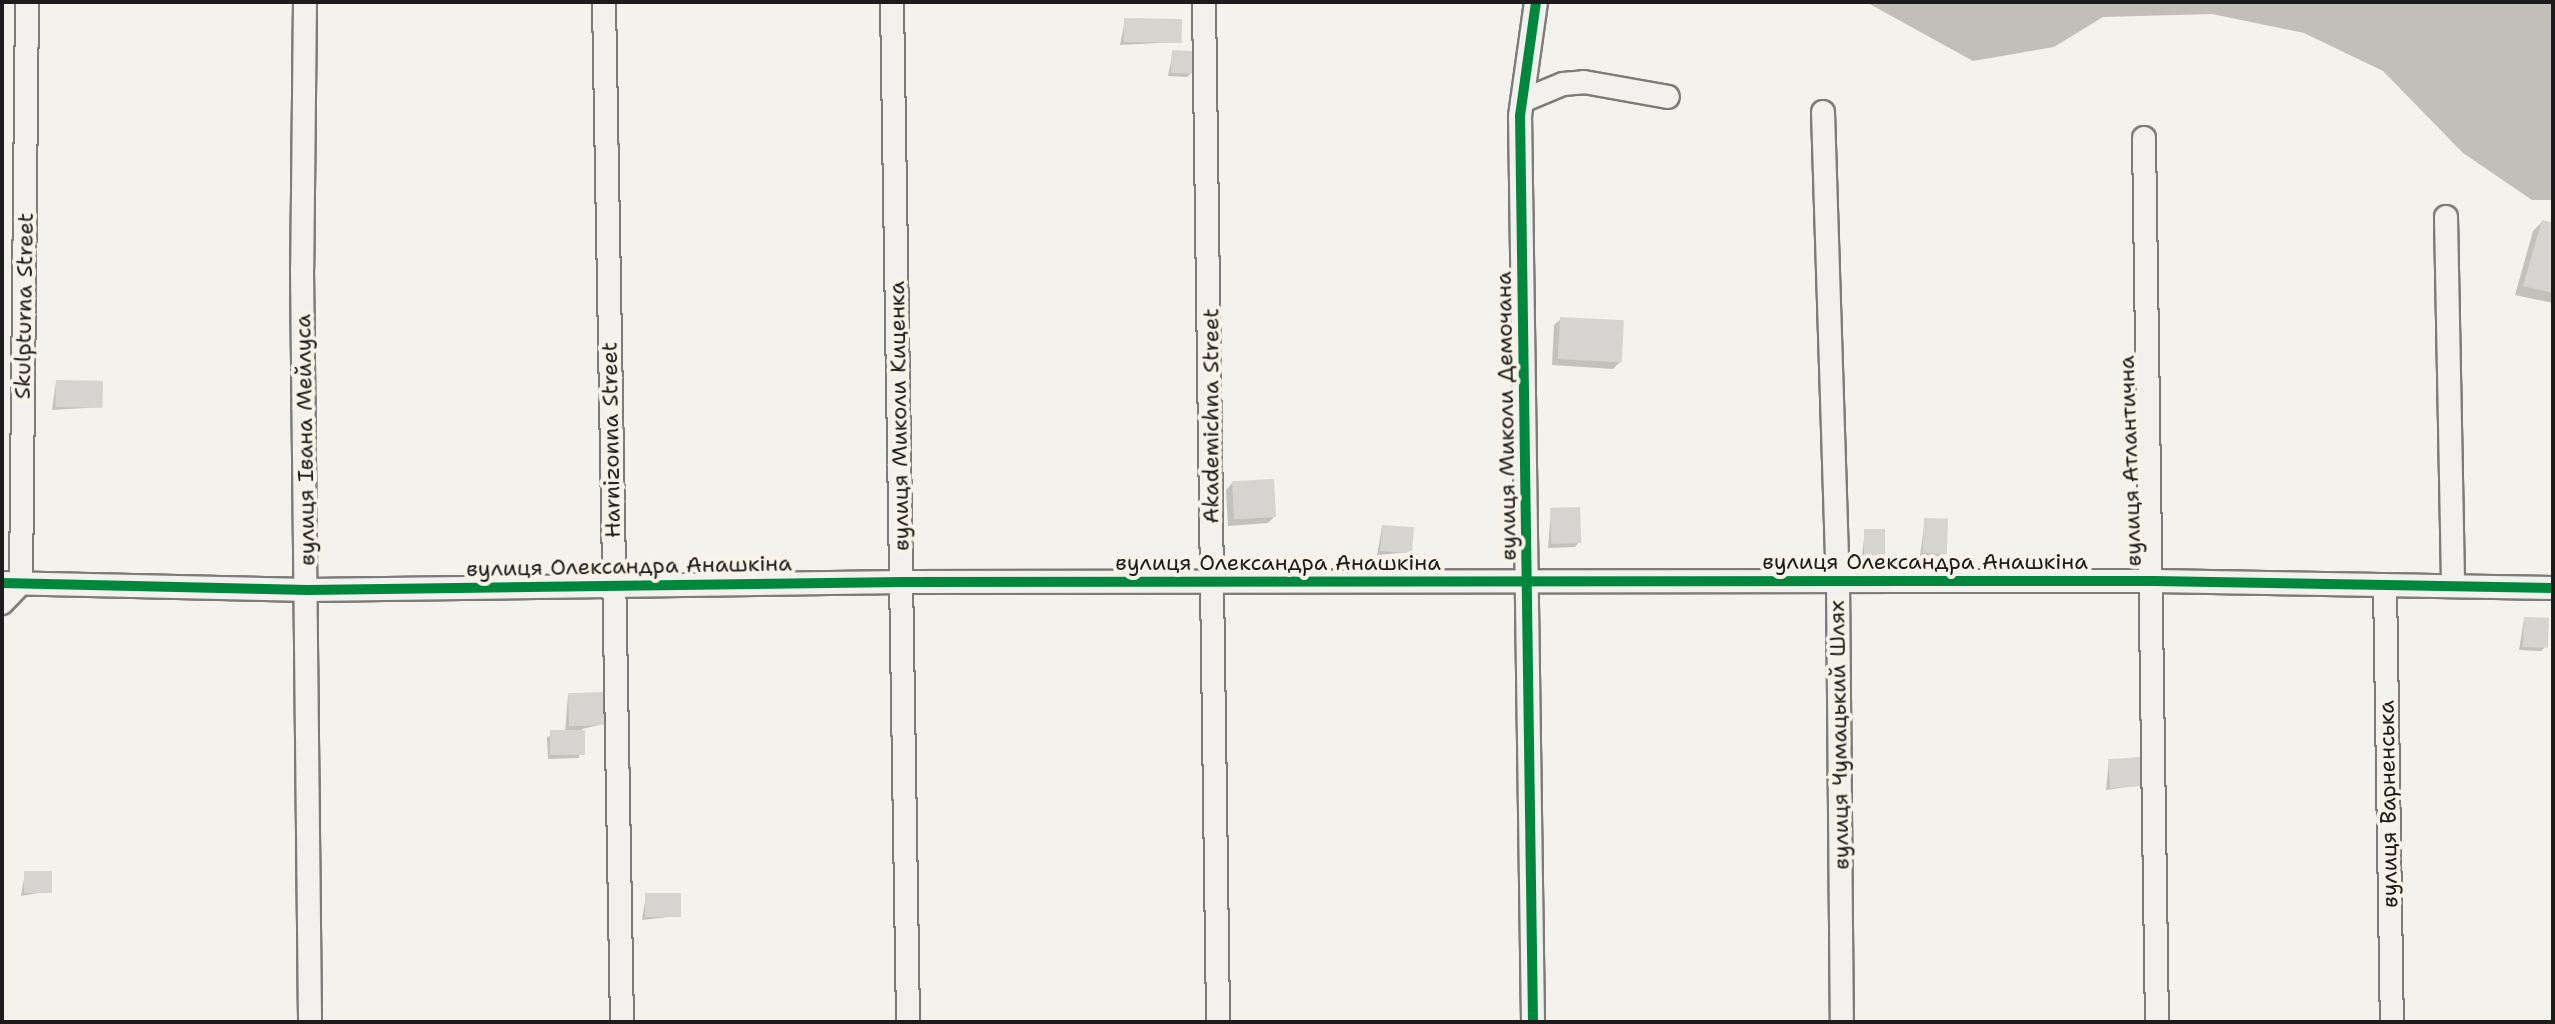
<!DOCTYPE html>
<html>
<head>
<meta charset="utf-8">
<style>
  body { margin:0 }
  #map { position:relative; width:2555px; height:1024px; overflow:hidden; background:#f4f2ec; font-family:"Shantell Sans",sans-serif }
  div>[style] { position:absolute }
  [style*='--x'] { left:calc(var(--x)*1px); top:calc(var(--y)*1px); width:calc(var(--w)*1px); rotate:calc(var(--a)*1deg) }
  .water>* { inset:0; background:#c2bfb8 }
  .shadow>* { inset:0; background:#0003 }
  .building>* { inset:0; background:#d5d4d0; transform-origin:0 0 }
  .roads { filter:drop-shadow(2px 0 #7d7c7a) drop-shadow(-2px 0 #7d7c7a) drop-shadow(0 2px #7d7c7a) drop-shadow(0 -2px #7d7c7a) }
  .street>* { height:22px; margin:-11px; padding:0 11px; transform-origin:11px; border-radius:11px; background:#f2f1ed }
  .cycleway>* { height:10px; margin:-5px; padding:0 5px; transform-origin:5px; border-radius:5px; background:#00873e }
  span { translate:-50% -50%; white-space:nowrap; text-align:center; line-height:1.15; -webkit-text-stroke:8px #f7f3e8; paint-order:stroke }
  .street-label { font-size:22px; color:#1c1c1c }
  .frame { position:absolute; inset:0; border:4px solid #1c1c1c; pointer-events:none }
</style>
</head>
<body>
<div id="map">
  <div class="water">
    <div style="clip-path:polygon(1866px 2px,2553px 2px,2553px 200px,2532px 200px,2463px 153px,2383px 71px,2304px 33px,2212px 14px,2103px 17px,2054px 47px,1973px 61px)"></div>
  </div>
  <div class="shadow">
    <div style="clip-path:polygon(1125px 20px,1179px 42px,1120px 45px)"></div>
    <div style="clip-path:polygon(1173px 52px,1191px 73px,1187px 77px,1168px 76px)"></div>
    <div style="clip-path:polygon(2542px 222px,2553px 225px,2553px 303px,2515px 295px,2533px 231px)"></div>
    <div style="clip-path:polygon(1561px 319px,1620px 362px,1613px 369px,1552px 365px,1554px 325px)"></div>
    <div style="clip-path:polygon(56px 382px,101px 407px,52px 410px)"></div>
    <div style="clip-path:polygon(1232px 483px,1274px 517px,1268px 523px,1228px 526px,1226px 490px)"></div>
    <div style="clip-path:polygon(1551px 510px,1579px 542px,1575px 547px,1548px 548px)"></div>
    <div style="clip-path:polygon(1925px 520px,1945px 553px,1941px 557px,1920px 556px)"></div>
    <div style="clip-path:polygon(1382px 527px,1411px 552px,1377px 555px)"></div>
    <div style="clip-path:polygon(1865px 531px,1884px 559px,1880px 563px,1861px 563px)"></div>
    <div style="clip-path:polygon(2524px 619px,2546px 646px,2541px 651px,2519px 650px)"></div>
    <div style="clip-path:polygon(568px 695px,603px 724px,582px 729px,579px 758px,548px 759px,547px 737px,565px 733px)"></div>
    <div style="clip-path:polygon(2109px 760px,2141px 785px,2106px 790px)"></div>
    <div style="clip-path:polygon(25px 873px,50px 891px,21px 896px)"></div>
    <div style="clip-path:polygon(646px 895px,678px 916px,642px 920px)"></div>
  </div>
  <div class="building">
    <div style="left:1124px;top:18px;width:58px;height:24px;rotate:1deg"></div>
    <div style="left:1172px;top:50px;width:21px;height:23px;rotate:3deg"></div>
    <div style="clip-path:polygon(2542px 220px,2553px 223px,2553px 293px,2523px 286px)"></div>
    <div style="left:1560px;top:317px;width:64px;height:42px;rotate:3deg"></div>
    <div style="left:56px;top:380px;width:47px;height:27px;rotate:1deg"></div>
    <div style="left:1274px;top:479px;width:38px;height:42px;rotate:87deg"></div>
    <div style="left:1580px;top:507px;width:36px;height:30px;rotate:88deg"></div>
    <div style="left:1924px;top:518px;width:24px;height:35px;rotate:2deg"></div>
    <div style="left:1382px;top:525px;width:32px;height:26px;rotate:4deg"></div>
    <div style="left:1864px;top:529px;width:21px;height:31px"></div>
    <div style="left:2524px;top:617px;width:25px;height:30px;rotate:2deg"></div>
    <div style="left:604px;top:692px;width:33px;height:36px;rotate:88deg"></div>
    <div style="left:585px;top:730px;width:25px;height:35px;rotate:90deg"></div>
    <div style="left:2141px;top:757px;width:29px;height:33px;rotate:86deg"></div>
    <div style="left:24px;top:871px;width:28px;height:22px"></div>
    <div style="left:645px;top:893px;width:36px;height:24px"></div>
  </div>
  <div class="roads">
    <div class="street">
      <div style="--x:305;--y:2;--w:266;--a:90.6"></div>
      <div style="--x:302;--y:268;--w:754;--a:89.39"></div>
      <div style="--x:604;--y:2;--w:1020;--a:88.99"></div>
      <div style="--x:892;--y:2;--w:1020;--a:89.1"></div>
      <div style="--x:1204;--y:2;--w:1020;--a:89.21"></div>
      <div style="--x:1522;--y:101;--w:44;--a:-22.5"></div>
      <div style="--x:1563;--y:84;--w:21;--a:-5"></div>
      <div style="--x:1584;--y:82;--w:85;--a:10.1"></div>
      <div style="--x:1823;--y:112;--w:470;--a:88.2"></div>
      <div style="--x:1838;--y:582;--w:440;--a:89.5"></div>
      <div style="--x:2144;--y:138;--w:884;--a:89.16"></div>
      <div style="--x:2446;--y:217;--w:367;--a:88.9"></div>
      <div style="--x:2;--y:583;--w:306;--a:1.3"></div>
      <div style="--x:308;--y:590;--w:595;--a:-0.77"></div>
      <div style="--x:903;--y:582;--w:1251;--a:-0.05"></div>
      <div style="--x:2154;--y:581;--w:399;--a:1"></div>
      <div style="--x:2385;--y:585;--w:437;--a:89.1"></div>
      <div style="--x:2;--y:603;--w:28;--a:-46"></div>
      <div style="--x:21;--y:583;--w:581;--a:-89.41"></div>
      <div style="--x:1533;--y:1022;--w:906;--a:-90.82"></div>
      <div style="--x:1520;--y:116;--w:115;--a:-82"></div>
    </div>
  </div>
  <div class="cycleway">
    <div style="--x:2;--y:583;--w:306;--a:1.3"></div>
    <div style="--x:308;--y:590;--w:595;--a:-0.77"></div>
    <div style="--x:903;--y:582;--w:1251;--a:-0.05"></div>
    <div style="--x:2154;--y:581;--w:399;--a:1"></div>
    <div style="--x:1533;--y:1022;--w:906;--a:-90.82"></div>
    <div style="--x:1520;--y:116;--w:115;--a:-82"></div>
  </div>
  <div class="street-label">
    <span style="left:24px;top:306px;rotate:-89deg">Skulpturna Street</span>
    <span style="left:899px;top:416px;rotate:-91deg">вулиця Миколи Киценка</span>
    <span style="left:1211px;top:416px;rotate:-90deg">Akademichna Street</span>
    <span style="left:1506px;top:416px;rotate:-91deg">вулиця Миколи Демочана</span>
    <span style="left:305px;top:440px;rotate:-91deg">вулиця Івана Мейлуса</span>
    <span style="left:611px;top:440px;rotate:-91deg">Harnizonna Street</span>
    <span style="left:2130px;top:461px;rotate:-92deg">вулиця Атлантична</span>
    <span style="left:1925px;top:562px">вулиця Олександра Анашкіна</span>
    <span style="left:1278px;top:563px">вулиця Олександра Анашкіна</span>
    <span style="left:629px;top:566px;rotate:-1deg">вулиця Олександра Анашкіна</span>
    <span style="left:1839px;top:735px;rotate:-91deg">вулиця Чумацький Шлях</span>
    <span style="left:2388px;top:804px;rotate:-91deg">вулиця Варненська</span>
  </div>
  <div class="frame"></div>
</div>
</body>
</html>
